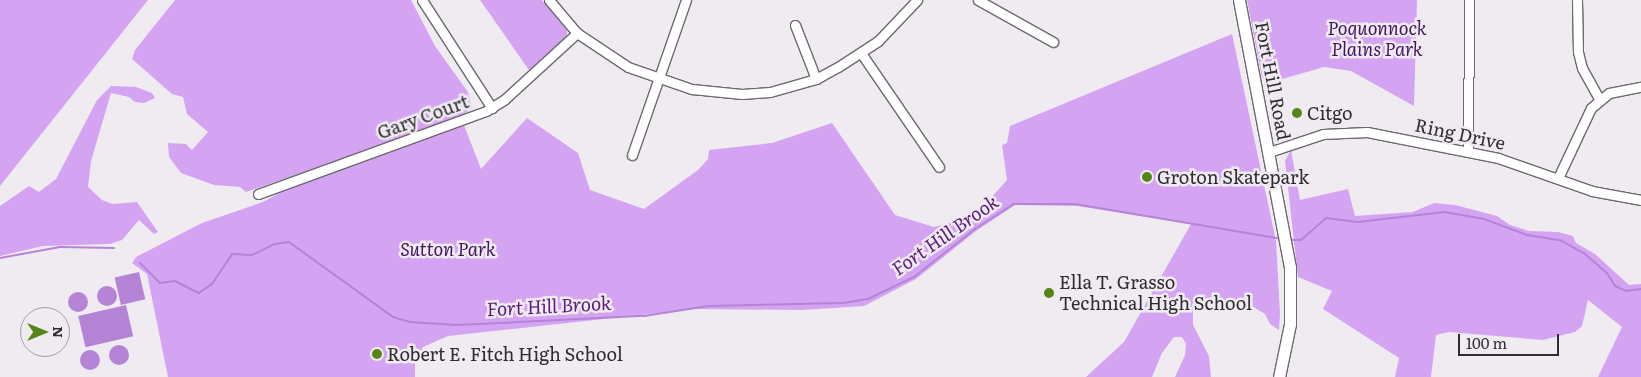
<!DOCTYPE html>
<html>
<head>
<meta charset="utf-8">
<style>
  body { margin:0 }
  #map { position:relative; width:1641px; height:377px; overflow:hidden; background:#efebf1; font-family:Literata,serif }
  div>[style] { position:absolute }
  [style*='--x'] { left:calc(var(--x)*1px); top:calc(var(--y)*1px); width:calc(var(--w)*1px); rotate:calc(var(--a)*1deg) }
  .green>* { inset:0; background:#d4a4f3 }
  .water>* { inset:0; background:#b684d6; transform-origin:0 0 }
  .round { border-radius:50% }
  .stream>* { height:2px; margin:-1px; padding:0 1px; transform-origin:1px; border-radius:1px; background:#b684d6 }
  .roads { filter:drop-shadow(1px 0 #6c696e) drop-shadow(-1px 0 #6c696e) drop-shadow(0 1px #6c696e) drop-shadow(0 -1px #6c696e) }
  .minor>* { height:9px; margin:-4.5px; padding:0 4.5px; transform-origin:4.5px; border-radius:4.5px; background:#fff }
  .major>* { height:11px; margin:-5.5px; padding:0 5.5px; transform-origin:5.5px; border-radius:5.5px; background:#fff }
  .dots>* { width:14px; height:14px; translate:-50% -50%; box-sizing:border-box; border:2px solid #efebf1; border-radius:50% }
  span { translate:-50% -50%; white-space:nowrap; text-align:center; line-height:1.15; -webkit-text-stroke:5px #efebf1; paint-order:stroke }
  .park-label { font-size:18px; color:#44135d; font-style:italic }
  .street-label { font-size:18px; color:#2e2c2e }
  .poi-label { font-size:18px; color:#2e2c2e }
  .left { translate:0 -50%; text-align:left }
  .water-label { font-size:19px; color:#5b197c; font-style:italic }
  .north { position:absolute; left:20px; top:307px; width:50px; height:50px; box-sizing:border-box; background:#efebf1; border:1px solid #a29fa3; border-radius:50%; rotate:90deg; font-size:14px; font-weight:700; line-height:20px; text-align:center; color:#2e2c2e }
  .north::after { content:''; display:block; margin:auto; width:18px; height:22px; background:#558517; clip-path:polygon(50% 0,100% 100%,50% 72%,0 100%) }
  .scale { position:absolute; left:1458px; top:334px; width:101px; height:22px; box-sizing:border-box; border:2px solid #2e2c2e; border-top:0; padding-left:6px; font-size:15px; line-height:18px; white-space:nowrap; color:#2e2c2e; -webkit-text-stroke:4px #efebf1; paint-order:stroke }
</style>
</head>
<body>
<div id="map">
  <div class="green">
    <div style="clip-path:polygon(0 0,148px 0,0 186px)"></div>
    <div style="clip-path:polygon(175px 0,411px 0,435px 46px,468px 92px,472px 108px,456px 120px,246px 192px,240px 187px,214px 185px,181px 173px,169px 157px,168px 143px,186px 144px,192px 150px,208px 132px,187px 114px,183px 97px,172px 94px,132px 59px,135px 50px)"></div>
    <div style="clip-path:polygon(480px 0,542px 0,567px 30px,567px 36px,529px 70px)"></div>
    <div style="clip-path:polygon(1247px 0,1417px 0,1414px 106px,1351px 71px,1324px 67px,1268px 83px,1262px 78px)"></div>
    <div style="clip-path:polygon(1232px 34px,1276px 241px,1280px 314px,1279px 330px,1270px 324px,1265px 314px,1250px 305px,1216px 301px,1212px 306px,1193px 309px,1193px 325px,1209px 356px,1211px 377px,1175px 377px,1185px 355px,1186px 344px,1182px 337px,1174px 337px,1162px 353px,1152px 377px,1086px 377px,1124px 342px,1191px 224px,1077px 206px,1015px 205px,976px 231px,916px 279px,864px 306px,803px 310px,695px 309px,448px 336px,423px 347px,415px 361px,415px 377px,168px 377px,147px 274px,132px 263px,136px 257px,202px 223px,263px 202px,296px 184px,464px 125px,481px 169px,527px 118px,578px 153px,590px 190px,644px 209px,698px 170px,708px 159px,709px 150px,772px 143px,832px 123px,895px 215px,934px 227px,974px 217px,1007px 180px,1002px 145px,1007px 143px,1010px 126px)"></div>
    <div style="clip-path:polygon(111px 86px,136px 87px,152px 93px,155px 98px,144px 103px,135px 102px,129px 97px,111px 93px,91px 161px,88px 187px,102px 200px,112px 204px,137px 202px,158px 232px,154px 234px,139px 220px,122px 240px,110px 244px,43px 246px,0 256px,0 206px,29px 186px,39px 192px,56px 179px,97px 100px)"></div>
    <div style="clip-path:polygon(1291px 150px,1300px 200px,1348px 189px,1355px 216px,1413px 212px,1434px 203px,1455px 205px,1497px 216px,1510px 225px,1529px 231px,1558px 232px,1573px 236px,1576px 243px,1595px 254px,1629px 285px,1641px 284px,1641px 377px,1598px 377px,1622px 327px,1588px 300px,1582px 326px,1575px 332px,1543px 340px,1449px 332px,1436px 335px,1431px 377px,1395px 377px,1399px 358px,1323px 309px,1332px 291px,1298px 277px,1285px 161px)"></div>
  </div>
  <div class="water">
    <div style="left:139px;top:272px;width:28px;height:25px;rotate:77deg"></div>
    <div class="round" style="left:97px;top:286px;width:20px;height:20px"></div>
    <div class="round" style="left:68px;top:292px;width:20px;height:20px"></div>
    <div style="left:126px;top:305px;width:32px;height:49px;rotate:77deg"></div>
    <div class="round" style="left:109px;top:345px;width:20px;height:20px"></div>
    <div class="round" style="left:80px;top:350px;width:20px;height:20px"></div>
  </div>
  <div class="stream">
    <div style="--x:1288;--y:240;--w:13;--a:0"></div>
    <div style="--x:1301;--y:240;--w:33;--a:-41"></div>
    <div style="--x:1326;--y:218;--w:32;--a:7"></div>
    <div style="--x:1358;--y:222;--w:87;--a:-6.6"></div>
    <div style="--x:1444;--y:212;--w:41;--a:9.9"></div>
    <div style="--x:1484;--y:219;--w:46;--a:20.4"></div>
    <div style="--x:1527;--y:235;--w:33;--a:9"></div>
    <div style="--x:1560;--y:240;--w:29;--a:29"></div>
    <div style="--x:1585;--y:254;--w:29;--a:41"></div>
    <div style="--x:1607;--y:273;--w:15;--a:58"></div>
    <div style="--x:1615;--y:286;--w:12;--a:24"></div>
    <div style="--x:1626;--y:291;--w:15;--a:-8"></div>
    <div style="--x:0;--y:258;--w:61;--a:-10.4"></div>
    <div style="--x:60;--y:247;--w:54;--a:1.1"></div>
    <div style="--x:140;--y:263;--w:28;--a:45"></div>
    <div style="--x:160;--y:283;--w:15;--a:-8"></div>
    <div style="--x:175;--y:281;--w:27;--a:27"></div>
    <div style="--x:199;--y:293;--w:16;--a:-35"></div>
    <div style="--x:212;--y:284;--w:36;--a:-56"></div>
    <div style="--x:232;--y:254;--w:20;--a:3"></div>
    <div style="--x:252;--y:255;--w:25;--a:-26"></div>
    <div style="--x:275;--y:244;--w:14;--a:-8"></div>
    <div style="--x:289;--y:242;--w:128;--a:35.8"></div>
    <div style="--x:393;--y:317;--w:18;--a:16"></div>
    <div style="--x:410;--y:322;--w:47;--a:3.7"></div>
    <div style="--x:457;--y:325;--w:187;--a:-2.8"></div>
    <div style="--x:644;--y:316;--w:65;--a:-8.9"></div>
    <div style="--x:708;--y:306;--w:135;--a:-1.3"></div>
    <div style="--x:843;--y:303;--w:25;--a:-9"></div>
    <div style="--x:868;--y:299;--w:51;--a:-25.6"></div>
    <div style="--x:914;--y:277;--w:78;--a:-38.2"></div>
    <div style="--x:975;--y:229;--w:46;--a:-32.7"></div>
    <div style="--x:1014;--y:204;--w:61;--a:0"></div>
    <div style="--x:1075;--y:204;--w:209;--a:9.6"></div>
  </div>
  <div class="roads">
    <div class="minor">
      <div style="--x:422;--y:0;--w:129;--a:57.1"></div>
      <div style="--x:549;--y:0;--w:43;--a:49.7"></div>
      <div style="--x:577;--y:33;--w:61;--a:33.7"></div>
      <div style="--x:628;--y:67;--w:68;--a:19"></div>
      <div style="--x:692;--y:89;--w:50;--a:5.7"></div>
      <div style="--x:742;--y:94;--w:28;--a:-4"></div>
      <div style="--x:770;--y:92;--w:48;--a:-15.8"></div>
      <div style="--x:816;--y:79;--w:25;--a:-29"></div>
      <div style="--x:838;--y:67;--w:48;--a:-33"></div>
      <div style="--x:878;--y:41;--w:57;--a:-46.4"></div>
      <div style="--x:978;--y:0;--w:86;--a:29.2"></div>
      <div style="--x:1577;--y:0;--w:52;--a:88.9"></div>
      <div style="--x:1578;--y:52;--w:16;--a:76"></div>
      <div style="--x:1582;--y:68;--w:35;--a:61"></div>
      <div style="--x:795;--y:25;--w:58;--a:68.7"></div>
      <div style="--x:861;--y:53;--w:138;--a:55.6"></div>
      <div style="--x:1269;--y:152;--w:57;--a:-18.4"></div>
      <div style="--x:1323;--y:134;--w:44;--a:-2.6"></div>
      <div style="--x:1367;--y:132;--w:134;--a:11.2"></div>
      <div style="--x:1498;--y:158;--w:100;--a:19.3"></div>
      <div style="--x:1592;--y:191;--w:50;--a:10.4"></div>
      <div style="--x:1468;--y:152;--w:152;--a:-89.6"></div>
      <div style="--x:632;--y:155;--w:164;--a:-70.8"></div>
      <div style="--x:1558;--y:178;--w:77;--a:-64.8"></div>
      <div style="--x:1591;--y:108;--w:23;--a:-40"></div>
      <div style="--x:1609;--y:93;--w:33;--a:-11"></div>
      <div style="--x:258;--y:194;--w:243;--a:-20"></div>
      <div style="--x:486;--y:111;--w:22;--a:-32"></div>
      <div style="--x:505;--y:99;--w:98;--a:-42.5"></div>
    </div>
    <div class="major">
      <div style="--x:1239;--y:0;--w:272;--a:79.2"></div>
      <div style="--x:1290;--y:267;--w:57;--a:90"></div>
      <div style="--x:1290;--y:324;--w:54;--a:101.7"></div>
    </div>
  </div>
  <div class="dots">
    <div style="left:1297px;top:113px;background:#558517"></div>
    <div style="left:1147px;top:177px;background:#558517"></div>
    <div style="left:1049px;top:293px;background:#558517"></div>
    <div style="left:377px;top:354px;background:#558517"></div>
  </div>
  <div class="park-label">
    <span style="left:1377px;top:39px">Poquonnock<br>Plains Park</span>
    <span style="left:448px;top:249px">Sutton Park</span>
  </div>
  <div class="street-label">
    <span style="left:1273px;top:81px;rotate:79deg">Fort Hill Road</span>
    <span style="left:423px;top:117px;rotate:-20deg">Gary Court</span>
    <span style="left:1460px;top:134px;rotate:12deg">Ring Drive</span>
  </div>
  <div class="poi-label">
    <span class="left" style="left:1307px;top:113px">Citgo</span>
    <span class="left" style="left:1157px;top:177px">Groton Skatepark</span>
    <span class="left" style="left:1059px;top:293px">Ella T. Grasso<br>Technical High School</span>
    <span class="left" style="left:387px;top:354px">Robert E. Fitch High School</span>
  </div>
  <div class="water-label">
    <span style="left:945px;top:235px;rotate:-35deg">Fort Hill Brook</span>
    <span style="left:549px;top:306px;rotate:-3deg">Fort Hill Brook</span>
  </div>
  <div class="north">N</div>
  <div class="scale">100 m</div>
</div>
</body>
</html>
